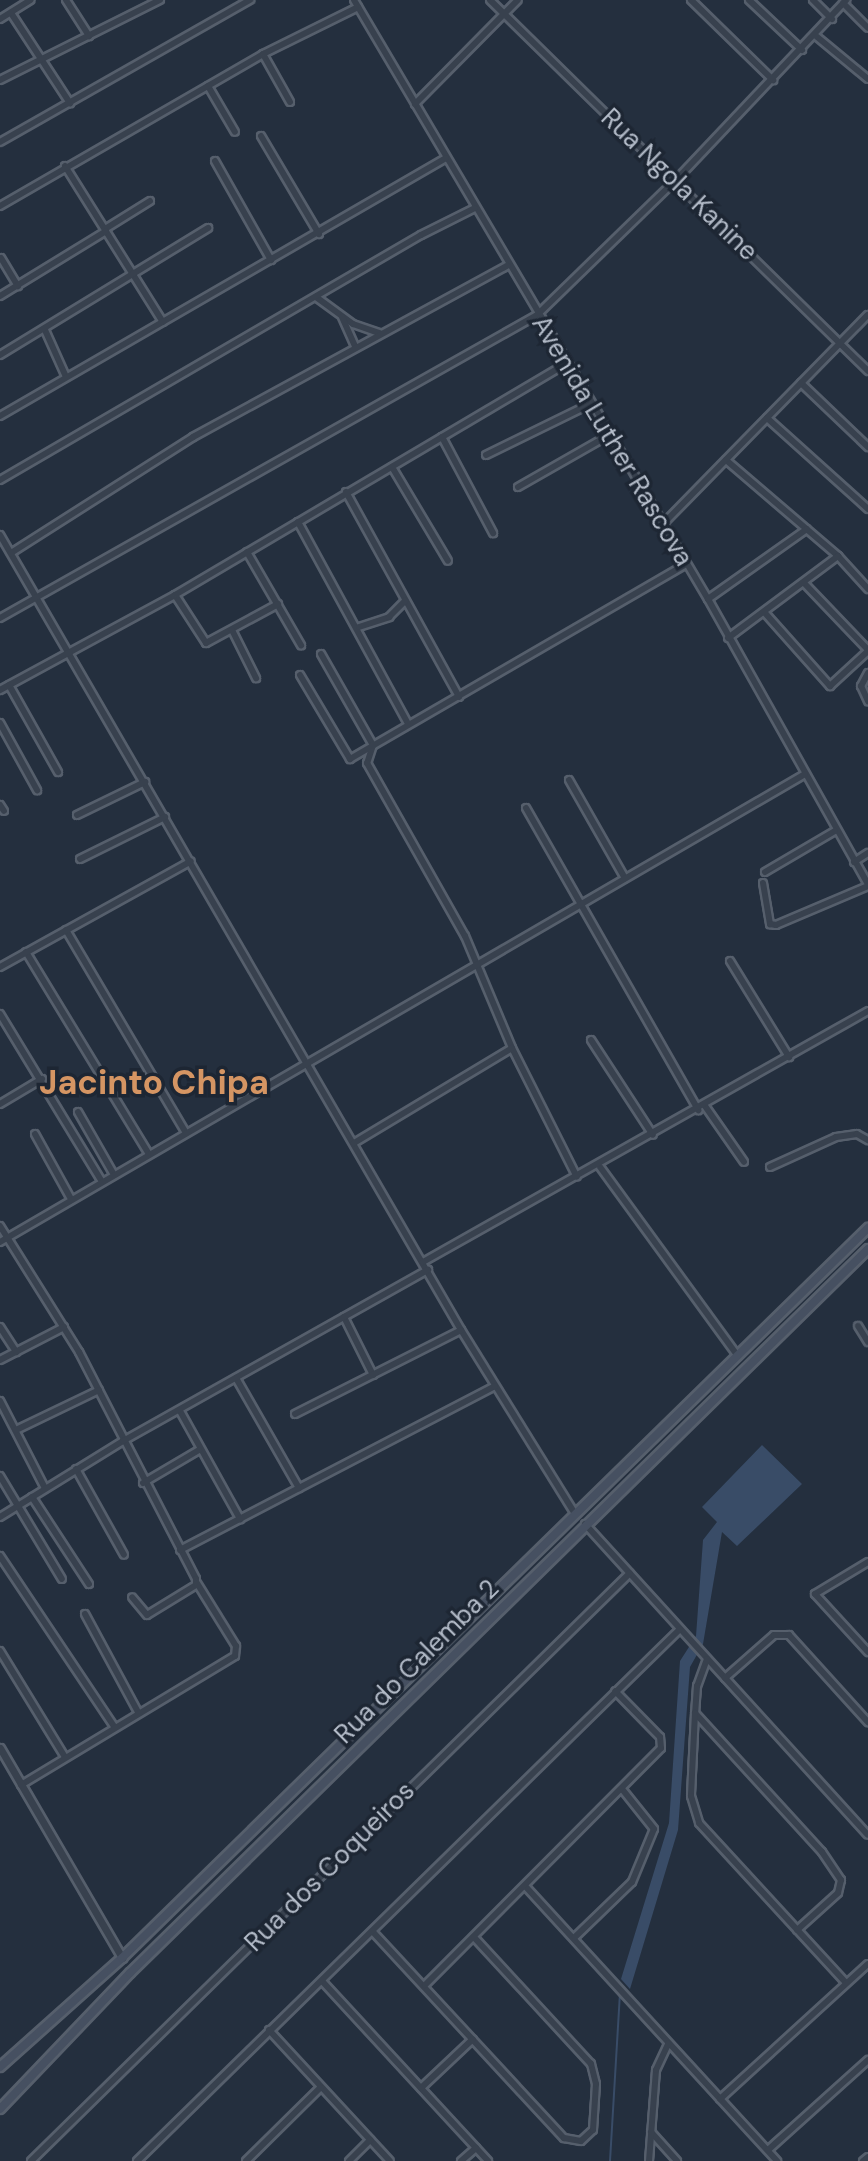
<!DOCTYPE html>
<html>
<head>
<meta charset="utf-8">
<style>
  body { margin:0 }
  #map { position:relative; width:868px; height:2161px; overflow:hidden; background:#242f3e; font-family:"DM Sans",sans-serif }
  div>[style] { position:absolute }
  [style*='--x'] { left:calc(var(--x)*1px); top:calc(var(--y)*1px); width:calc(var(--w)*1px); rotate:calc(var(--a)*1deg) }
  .water>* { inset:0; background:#394c67 }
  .stream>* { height:2px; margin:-1px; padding:0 1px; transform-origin:1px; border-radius:1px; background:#394c67 }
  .roads { filter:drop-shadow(2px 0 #565f6c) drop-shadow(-2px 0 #565f6c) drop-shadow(0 2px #565f6c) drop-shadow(0 -2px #565f6c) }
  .minor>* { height:6px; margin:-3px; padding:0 3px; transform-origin:3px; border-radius:3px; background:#38414e }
  .tertiary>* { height:7px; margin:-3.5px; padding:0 3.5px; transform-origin:3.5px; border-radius:3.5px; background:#38414e }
  .secondary>* { height:8px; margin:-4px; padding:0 4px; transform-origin:4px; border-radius:4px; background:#465061 }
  span { translate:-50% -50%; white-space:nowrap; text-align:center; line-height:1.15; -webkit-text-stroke:7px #1d2633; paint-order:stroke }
  .street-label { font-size:26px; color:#b4bcc9 }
  .district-label { font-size:34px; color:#d59563; font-weight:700 }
</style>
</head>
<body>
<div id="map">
  <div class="water">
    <div style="clip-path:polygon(762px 1445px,802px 1484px,737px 1546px,722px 1532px,703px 1644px,690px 1667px,678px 1830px,630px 1989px,621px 1979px,669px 1823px,680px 1661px,696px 1636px,703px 1540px,717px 1522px,702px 1507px)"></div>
  </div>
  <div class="stream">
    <div style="--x:610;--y:2161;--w:168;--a:-86.6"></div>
  </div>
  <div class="roads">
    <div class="minor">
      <div style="--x:66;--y:0;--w:43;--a:57.4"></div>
      <div style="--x:354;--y:0;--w:696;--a:59.42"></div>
      <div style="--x:708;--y:599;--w:327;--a:60.7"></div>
      <div style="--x:490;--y:0;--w:530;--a:44.46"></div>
      <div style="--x:691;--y:0;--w:115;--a:44.3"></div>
      <div style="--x:749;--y:0;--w:73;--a:43.3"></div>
      <div style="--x:813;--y:0;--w:27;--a:45"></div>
      <div style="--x:843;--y:3;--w:35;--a:45"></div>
      <div style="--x:11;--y:13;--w:108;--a:56.8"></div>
      <div style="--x:0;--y:19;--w:36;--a:-32"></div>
      <div style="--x:816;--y:36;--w:67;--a:39.6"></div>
      <div style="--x:263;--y:54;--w:55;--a:60.6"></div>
      <div style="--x:0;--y:80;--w:179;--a:-26.6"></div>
      <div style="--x:208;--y:86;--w:53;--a:59.6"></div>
      <div style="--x:415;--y:104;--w:146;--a:-45.3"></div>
      <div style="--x:261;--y:136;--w:114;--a:59.4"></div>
      <div style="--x:0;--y:142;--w:288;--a:-29.6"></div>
      <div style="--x:215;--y:161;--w:114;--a:60.5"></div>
      <div style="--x:65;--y:166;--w:184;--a:57.9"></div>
      <div style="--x:0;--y:206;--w:304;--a:-30"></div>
      <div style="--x:263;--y:54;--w:106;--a:-26.3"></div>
      <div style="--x:105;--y:229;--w:53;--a:-31.9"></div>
      <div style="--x:1;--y:258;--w:33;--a:59"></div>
      <div style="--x:0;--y:296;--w:124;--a:-31.5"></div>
      <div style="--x:316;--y:297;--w:46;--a:36.1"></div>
      <div style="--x:353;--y:324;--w:28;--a:19"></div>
      <div style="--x:342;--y:317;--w:32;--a:66"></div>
      <div style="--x:45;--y:330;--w:51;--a:65.9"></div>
      <div style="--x:0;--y:355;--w:244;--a:-31.4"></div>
      <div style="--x:801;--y:383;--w:93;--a:43.7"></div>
      <div style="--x:0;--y:416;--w:515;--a:-30.05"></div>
      <div style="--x:767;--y:418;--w:136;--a:42"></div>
      <div style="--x:442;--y:437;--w:109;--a:62"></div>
      <div style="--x:486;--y:455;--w:116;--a:-26.1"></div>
      <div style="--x:726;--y:460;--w:148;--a:40.6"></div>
      <div style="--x:838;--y:556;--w:45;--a:47.7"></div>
      <div style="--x:392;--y:467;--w:109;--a:59.2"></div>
      <div style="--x:0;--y:480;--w:487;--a:-30.2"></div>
      <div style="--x:421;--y:235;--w:60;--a:-26.6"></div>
      <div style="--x:518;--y:487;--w:105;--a:-29.7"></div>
      <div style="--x:346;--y:492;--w:234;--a:61.1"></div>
      <div style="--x:298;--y:522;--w:230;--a:61.4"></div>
      <div style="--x:662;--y:525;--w:294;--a:-45.6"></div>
      <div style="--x:0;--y:535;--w:919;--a:59.89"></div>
      <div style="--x:461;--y:1330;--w:216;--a:58.2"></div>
      <div style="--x:247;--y:552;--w:108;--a:59.9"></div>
      <div style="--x:11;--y:553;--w:216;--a:-32.5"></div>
      <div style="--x:193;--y:437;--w:358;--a:-28.6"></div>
      <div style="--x:805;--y:584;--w:91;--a:46.3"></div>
      <div style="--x:175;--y:595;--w:57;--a:57.1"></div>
      <div style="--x:206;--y:643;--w:82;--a:-28.4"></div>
      <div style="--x:708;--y:599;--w:121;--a:-35.3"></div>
      <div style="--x:765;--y:613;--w:98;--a:48.3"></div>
      <div style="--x:830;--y:686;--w:52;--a:-42.6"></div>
      <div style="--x:0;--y:618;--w:617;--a:-29.43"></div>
      <div style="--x:537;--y:315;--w:194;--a:-44.2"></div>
      <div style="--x:676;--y:180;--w:248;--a:-46.6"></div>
      <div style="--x:359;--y:627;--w:32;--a:-18"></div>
      <div style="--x:389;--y:617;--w:23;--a:-45"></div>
      <div style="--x:232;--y:630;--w:54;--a:63.4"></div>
      <div style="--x:728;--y:638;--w:137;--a:-36.7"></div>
      <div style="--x:321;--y:654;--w:105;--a:60.3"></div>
      <div style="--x:373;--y:745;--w:19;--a:108"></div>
      <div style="--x:367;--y:763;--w:199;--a:60.5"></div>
      <div style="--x:465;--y:936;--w:121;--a:67.2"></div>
      <div style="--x:512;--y:1048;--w:144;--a:63.3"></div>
      <div style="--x:868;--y:673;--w:15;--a:118"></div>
      <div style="--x:861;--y:686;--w:17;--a:65"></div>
      <div style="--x:300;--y:675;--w:98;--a:59.2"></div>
      <div style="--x:350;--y:759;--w:387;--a:-30.1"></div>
      <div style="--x:9;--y:685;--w:100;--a:60.6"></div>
      <div style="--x:0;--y:690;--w:199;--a:-28.5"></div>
      <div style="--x:175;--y:595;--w:454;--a:-30.6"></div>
      <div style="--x:0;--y:723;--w:77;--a:61.1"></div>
      <div style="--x:569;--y:780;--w:113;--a:60.3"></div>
      <div style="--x:0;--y:805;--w:7;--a:56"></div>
      <div style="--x:526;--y:808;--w:348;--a:60.3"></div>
      <div style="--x:77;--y:815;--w:76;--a:-25.9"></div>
      <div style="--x:80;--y:859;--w:95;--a:-26.3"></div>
      <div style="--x:854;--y:862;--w:17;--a:-33"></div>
      <div style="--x:765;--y:872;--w:81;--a:-30.4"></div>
      <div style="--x:763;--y:883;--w:42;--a:80.3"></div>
      <div style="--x:770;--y:924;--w:6;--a:9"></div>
      <div style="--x:776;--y:925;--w:100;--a:-23"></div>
      <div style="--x:66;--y:930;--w:234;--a:59.4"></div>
      <div style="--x:26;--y:952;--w:235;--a:58.7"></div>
      <div style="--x:730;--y:961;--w:113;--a:58.4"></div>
      <div style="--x:0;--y:967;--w:218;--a:-29"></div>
      <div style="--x:0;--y:1014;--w:194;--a:58.7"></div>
      <div style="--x:591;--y:1040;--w:113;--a:56.9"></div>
      <div style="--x:0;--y:1104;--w:49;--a:-30.8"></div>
      <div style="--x:705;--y:1106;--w:68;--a:55.1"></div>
      <div style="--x:78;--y:1112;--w:70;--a:60.2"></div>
      <div style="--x:35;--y:1134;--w:74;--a:61"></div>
      <div style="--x:354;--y:1143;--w:184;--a:-31"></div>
      <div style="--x:600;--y:1167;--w:233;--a:53.9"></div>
      <div style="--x:770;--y:1167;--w:72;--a:-24.4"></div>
      <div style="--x:836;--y:1137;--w:21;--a:-8"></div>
      <div style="--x:857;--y:1134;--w:13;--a:29"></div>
      <div style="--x:0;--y:1226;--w:149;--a:57.9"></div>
      <div style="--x:79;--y:1352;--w:255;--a:62.7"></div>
      <div style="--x:196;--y:1579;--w:6;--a:90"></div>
      <div style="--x:196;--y:1585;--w:57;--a:148.5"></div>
      <div style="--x:147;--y:1615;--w:23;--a:-130"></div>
      <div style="--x:0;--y:1242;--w:931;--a:-30.17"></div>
      <div style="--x:423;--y:1262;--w:511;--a:-29.42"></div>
      <div style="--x:344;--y:1317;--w:65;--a:63.4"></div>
      <div style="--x:858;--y:1326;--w:19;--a:58"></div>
      <div style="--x:0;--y:1327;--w:30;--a:57"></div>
      <div style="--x:0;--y:1360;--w:72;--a:-27.3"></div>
      <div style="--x:236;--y:1378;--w:127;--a:60.2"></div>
      <div style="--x:0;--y:1401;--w:98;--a:62.7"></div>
      <div style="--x:180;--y:1411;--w:124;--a:60.9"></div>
      <div style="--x:295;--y:1414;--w:186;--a:-26.8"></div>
      <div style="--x:16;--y:1430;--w:92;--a:-25.7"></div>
      <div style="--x:76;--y:1469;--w:98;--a:60.8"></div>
      <div style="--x:0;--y:1476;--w:120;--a:59"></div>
      <div style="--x:143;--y:1483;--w:65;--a:-30.5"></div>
      <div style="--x:32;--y:1497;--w:104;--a:56.8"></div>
      <div style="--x:0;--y:1517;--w:145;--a:-31.7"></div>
      <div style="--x:123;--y:1441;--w:350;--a:-29.3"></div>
      <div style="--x:585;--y:1524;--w:420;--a:47.7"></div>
      <div style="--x:180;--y:1550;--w:355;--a:-27.5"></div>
      <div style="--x:0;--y:1556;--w:205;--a:56.2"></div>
      <div style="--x:868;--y:1562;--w:62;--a:148.9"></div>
      <div style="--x:815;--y:1594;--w:79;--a:47.6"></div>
      <div style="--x:85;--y:1614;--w:111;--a:61.6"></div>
      <div style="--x:0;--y:1651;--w:124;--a:58.5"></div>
      <div style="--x:707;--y:1659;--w:29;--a:110"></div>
      <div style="--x:697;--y:1686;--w:27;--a:94"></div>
      <div style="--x:695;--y:1713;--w:188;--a:47.6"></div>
      <div style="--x:822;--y:1852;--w:34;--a:56"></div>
      <div style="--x:841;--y:1880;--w:13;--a:103"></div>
      <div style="--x:838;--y:1893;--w:55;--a:137.9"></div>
      <div style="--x:725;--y:1678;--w:65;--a:-41.3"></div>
      <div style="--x:774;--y:1635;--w:15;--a:0"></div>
      <div style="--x:789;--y:1635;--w:118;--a:47.8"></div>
      <div style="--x:695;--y:1713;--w:83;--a:92.8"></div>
      <div style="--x:691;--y:1796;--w:28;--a:73"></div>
      <div style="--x:699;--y:1823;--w:217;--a:47.4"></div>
      <div style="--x:21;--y:1785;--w:250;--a:-31.1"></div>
      <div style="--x:235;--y:1656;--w:10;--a:-84"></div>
      <div style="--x:236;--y:1646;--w:74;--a:-121.8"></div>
      <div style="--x:526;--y:1887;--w:372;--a:47.5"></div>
      <div style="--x:373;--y:1932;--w:281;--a:47.2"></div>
      <div style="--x:564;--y:2138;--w:17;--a:10"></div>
      <div style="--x:581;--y:2141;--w:16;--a:-43"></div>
      <div style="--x:593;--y:2130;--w:46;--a:-86.3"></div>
      <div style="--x:596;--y:2084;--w:21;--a:-104"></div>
      <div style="--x:591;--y:2064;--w:173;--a:-132.7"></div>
      <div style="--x:575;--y:1937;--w:79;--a:-44"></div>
      <div style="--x:632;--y:1882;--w:57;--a:-67.5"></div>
      <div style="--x:654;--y:1829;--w:51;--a:-128.7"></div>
      <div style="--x:322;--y:1981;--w:245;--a:47.3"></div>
      <div style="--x:425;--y:1985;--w:334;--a:-45.1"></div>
      <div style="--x:661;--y:1748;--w:11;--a:-95"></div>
      <div style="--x:660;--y:1737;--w:64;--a:-134.4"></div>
      <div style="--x:269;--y:2030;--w:178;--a:47.3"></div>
      <div style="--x:421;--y:2088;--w:71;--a:-43.3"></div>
      <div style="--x:720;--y:2099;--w:200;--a:-42.4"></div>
      <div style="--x:651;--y:2132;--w:39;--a:48"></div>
      <div style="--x:768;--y:2150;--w:135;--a:-42"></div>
      <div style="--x:31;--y:2161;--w:839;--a:-44.47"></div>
      <div style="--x:137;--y:2161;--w:760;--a:-44.41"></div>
      <div style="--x:246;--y:2161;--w:104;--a:-44.6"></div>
      <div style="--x:349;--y:2161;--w:30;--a:-45"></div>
      <div style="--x:461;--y:2161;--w:20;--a:-41"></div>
      <div style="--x:649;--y:2161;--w:91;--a:-85.6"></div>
      <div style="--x:656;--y:2070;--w:29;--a:-65"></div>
      <div style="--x:863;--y:2161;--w:6;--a:-39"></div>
    </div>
    <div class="tertiary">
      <div style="--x:0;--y:1748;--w:243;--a:59.8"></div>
    </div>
    <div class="secondary">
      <div style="--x:0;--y:2067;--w:164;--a:-41.8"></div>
      <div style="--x:122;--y:1958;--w:1044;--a:-44.38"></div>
      <div style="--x:0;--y:2109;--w:188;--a:-46.3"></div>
      <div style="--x:130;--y:1973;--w:1034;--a:-44.45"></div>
    </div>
  </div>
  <div class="street-label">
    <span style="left:679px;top:185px;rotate:44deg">Rua Ngola Kanine</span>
    <span style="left:612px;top:441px;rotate:59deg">Avenida Luther Rascova</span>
    <span style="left:417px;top:1662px;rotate:-45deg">Rua do Calemba 2</span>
    <span style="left:330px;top:1867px;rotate:-45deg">Rua dos Coqueiros</span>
  </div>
  <div class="district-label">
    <span style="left:154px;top:1083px">Jacinto Chipa</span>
  </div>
</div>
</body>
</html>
